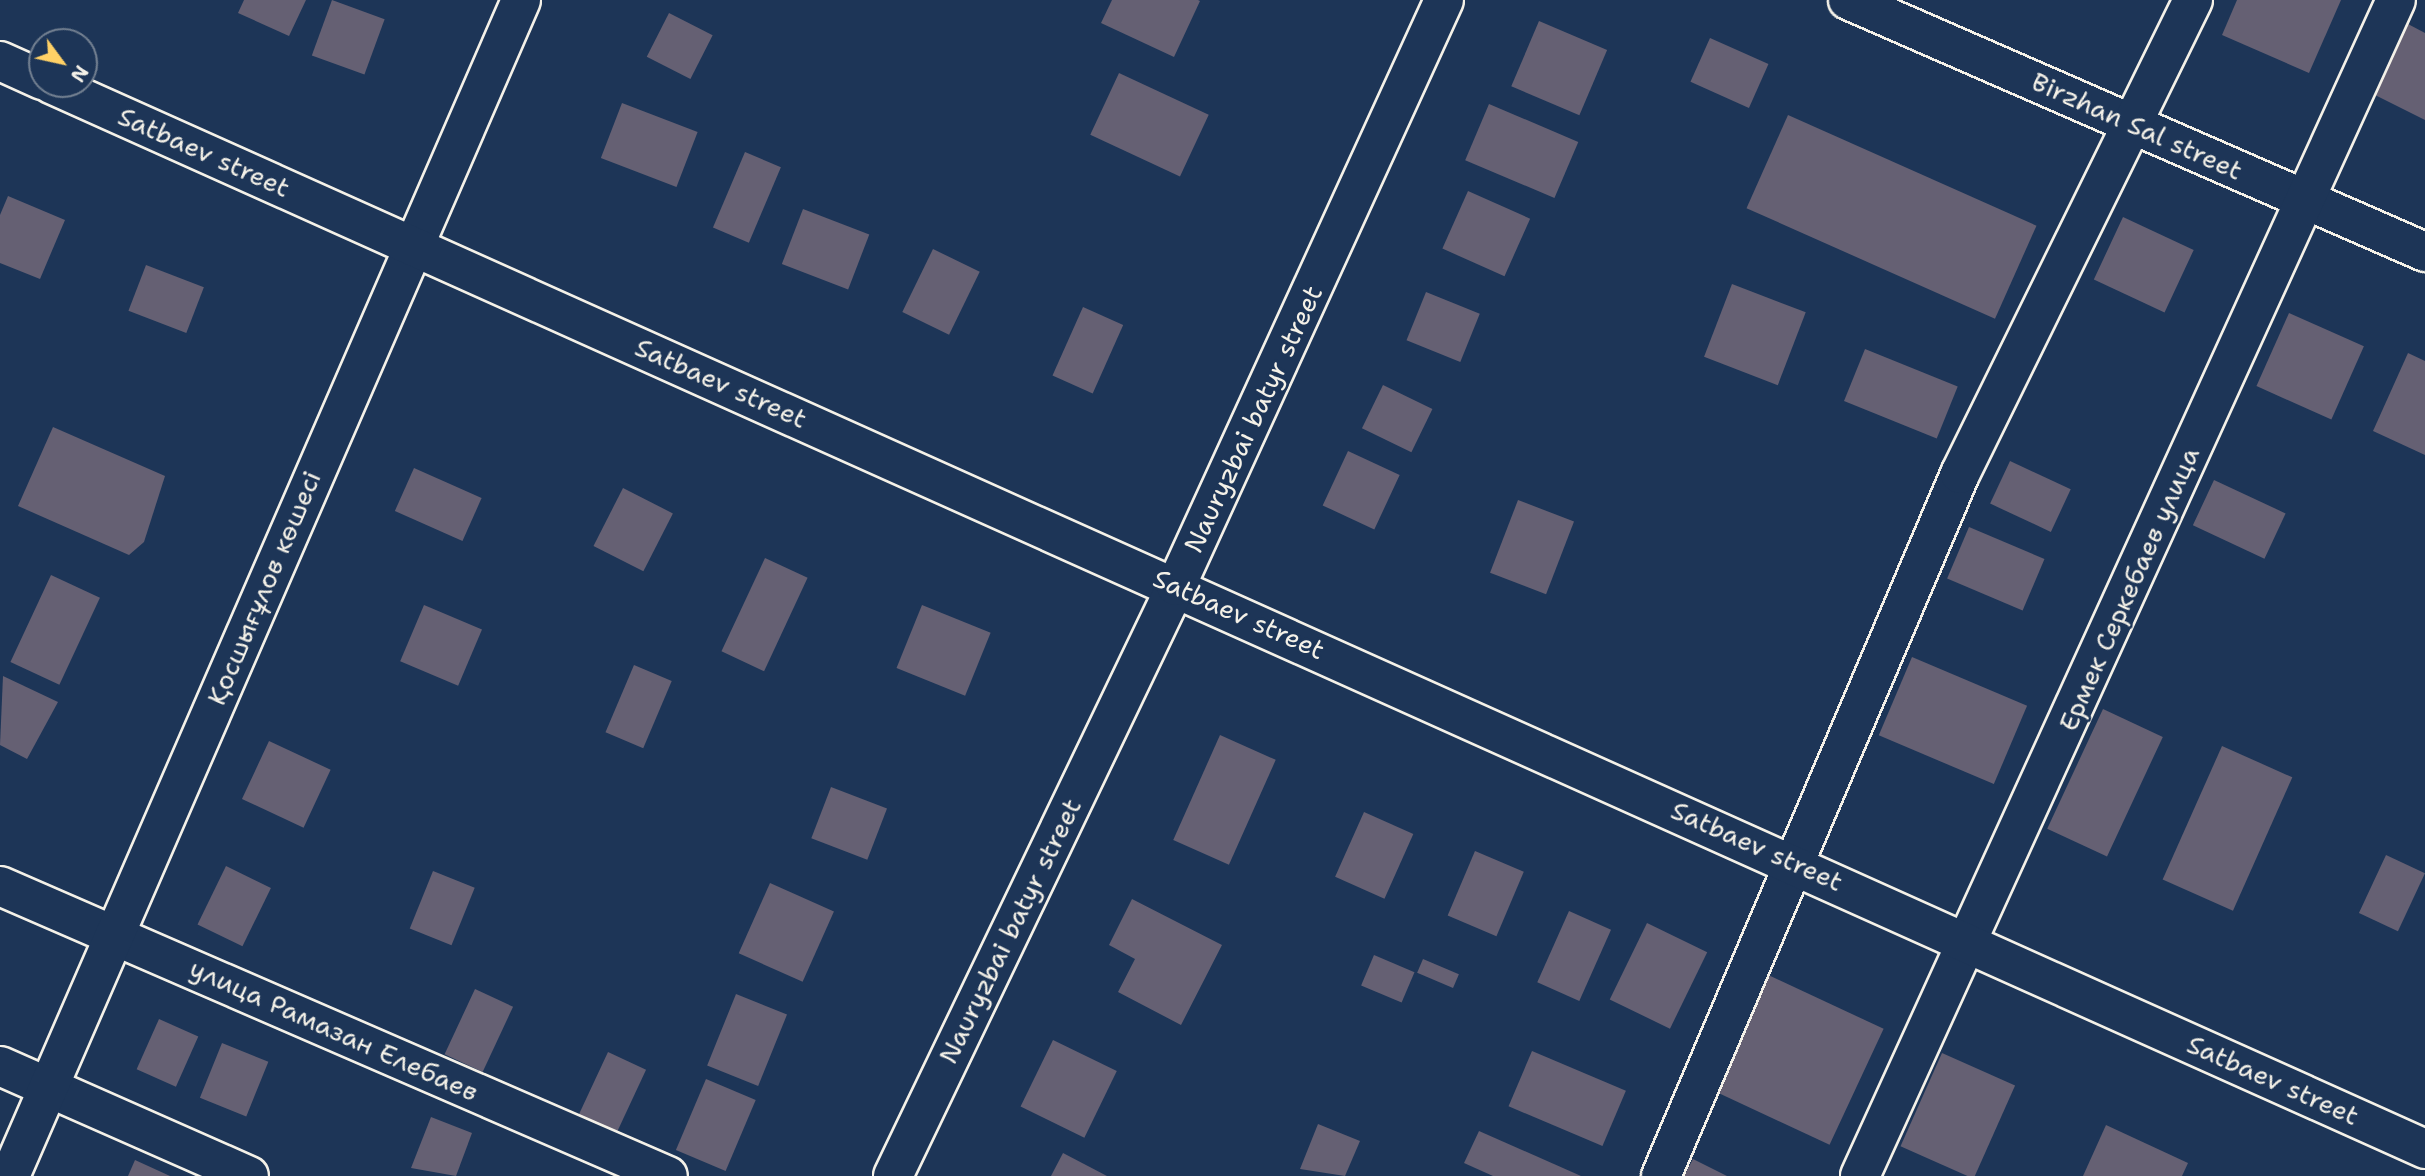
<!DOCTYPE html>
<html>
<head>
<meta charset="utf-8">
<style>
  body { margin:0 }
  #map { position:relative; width:2425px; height:1176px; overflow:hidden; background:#1d3557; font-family:"Shantell Sans",sans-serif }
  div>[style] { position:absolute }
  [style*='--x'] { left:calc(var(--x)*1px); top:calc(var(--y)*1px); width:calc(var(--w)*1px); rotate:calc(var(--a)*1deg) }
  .building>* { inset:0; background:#656073; transform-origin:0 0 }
  .roads { filter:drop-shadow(2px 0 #f4f1e8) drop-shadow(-2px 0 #f4f1e8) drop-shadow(0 2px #f4f1e8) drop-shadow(0 -2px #f4f1e8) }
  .street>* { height:38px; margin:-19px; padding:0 19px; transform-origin:19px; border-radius:19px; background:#1d3557 }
  .secondary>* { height:38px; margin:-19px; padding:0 19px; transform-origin:19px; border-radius:19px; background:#1d3557 }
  span { translate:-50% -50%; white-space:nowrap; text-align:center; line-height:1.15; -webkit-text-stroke:5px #1d3557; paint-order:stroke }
  .street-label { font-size:26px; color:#f4f1e8 }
  .north { position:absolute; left:28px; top:28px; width:70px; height:70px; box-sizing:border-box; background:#1d3557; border:2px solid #738091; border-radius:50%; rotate:123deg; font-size:19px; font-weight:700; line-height:28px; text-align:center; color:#f4f1e8 }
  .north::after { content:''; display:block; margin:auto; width:24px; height:32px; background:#ffd166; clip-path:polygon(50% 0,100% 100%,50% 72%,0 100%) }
</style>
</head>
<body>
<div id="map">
  <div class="building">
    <div style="clip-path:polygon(244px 0,306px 0,289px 36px,238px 13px)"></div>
    <div style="left:332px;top:0;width:56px;height:59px;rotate:20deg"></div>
    <div style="clip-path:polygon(1112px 0,1198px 0,1200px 1px,1174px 57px,1101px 23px)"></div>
    <div style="clip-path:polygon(2237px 0,2341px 0,2309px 73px,2222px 35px)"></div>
    <div style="left:669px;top:13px;width:49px;height:49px;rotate:27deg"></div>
    <div style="left:1539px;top:21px;width:74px;height:71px;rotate:23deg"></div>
    <div style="clip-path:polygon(2408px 24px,2425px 33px,2425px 120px,2373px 94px)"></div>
    <div style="left:1710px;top:38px;width:64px;height:48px;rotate:24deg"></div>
    <div style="left:1119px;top:73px;width:99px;height:68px;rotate:25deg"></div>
    <div style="left:622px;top:103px;width:81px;height:59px;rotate:21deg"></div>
    <div style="left:1489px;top:104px;width:97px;height:61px;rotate:23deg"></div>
    <div style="left:1788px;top:115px;width:272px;height:102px;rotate:24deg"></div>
    <div style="left:745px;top:152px;width:39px;height:82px;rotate:23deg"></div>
    <div style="left:1468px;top:191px;width:68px;height:63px;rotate:24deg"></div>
    <div style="clip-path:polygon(8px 196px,65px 220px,40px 279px,0 263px,0 215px)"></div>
    <div style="left:803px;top:209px;width:71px;height:59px;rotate:21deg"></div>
    <div style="left:2123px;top:217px;width:78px;height:69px;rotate:25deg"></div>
    <div style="left:933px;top:249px;width:52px;height:70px;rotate:26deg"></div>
    <div style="left:146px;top:265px;width:62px;height:49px;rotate:21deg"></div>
    <div style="left:1732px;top:284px;width:79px;height:78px;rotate:21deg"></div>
    <div style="left:1426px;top:292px;width:58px;height:52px;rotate:22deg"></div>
    <div style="left:1083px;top:307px;width:44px;height:75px;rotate:24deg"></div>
    <div style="left:2289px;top:313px;width:82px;height:80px;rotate:24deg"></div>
    <div style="left:1865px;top:349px;width:100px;height:56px;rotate:22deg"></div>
    <div style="clip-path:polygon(2408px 353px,2425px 361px,2425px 455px,2373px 431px)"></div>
    <div style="left:1383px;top:385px;width:55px;height:48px;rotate:26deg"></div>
    <div style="clip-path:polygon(53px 427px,165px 476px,144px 542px,129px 555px,18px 506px)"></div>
    <div style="left:1348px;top:451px;width:57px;height:60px;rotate:25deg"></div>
    <div style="left:2010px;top:461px;width:67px;height:47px;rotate:25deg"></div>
    <div style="left:414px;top:468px;width:74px;height:47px;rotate:24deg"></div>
    <div style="left:2214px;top:480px;width:79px;height:50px;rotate:25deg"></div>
    <div style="left:623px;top:488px;width:56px;height:65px;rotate:27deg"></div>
    <div style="left:1518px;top:500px;width:60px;height:78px;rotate:21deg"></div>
    <div style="left:1969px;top:527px;width:82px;height:56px;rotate:23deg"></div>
    <div style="left:765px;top:558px;width:47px;height:103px;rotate:25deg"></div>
    <div style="left:51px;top:575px;width:54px;height:96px;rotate:25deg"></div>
    <div style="left:424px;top:605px;width:63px;height:61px;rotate:23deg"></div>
    <div style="left:922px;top:605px;width:74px;height:68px;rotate:22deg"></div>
    <div style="left:1912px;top:657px;width:125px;height:85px;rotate:23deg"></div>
    <div style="left:634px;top:665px;width:41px;height:73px;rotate:23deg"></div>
    <div style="clip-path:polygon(3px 676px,58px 702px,27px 759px,0 745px)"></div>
    <div style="left:2103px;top:709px;width:66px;height:132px;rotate:25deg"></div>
    <div style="left:1220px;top:735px;width:61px;height:115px;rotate:24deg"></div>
    <div style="left:269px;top:741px;width:68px;height:64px;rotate:25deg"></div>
    <div style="left:2222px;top:746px;width:77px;height:146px;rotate:24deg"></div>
    <div style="left:831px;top:787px;width:60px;height:55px;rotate:21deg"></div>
    <div style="left:1364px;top:812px;width:54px;height:71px;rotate:24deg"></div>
    <div style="left:1475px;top:851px;width:53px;height:70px;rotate:23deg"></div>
    <div style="left:2386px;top:855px;width:43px;height:64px;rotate:25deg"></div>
    <div style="left:226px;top:866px;width:50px;height:65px;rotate:26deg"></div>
    <div style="left:433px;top:871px;width:45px;height:62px;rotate:22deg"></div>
    <div style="left:770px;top:883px;width:70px;height:77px;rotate:24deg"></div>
    <div style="clip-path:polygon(1132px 899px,1222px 945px,1181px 1025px,1118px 992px,1135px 959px,1109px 945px)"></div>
    <div style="left:1569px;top:911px;width:46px;height:78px;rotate:24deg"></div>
    <div style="left:1647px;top:923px;width:67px;height:85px;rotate:26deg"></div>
    <div style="left:1374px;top:955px;width:44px;height:33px;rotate:23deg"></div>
    <div style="left:1423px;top:959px;width:39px;height:15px;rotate:23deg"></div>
    <div style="left:1764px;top:973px;width:132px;height:128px;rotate:25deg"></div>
    <div style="left:475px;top:989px;width:42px;height:72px;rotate:25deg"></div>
    <div style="left:736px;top:994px;width:55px;height:77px;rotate:22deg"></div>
    <div style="left:159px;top:1019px;width:43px;height:55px;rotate:24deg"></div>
    <div style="left:1053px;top:1040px;width:71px;height:74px;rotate:26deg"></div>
    <div style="left:222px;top:1043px;width:50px;height:59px;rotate:22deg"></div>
    <div style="left:1532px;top:1051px;width:102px;height:60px;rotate:23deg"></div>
    <div style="left:608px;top:1052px;width:42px;height:72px;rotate:25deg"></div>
    <div style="left:1942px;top:1053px;width:80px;height:102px;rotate:24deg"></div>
    <div style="left:706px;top:1079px;width:54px;height:77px;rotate:23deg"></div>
    <div style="clip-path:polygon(431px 1117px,472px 1133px,456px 1176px,411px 1168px)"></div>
    <div style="clip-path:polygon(1318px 1124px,1360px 1141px,1345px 1176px,1300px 1169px)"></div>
    <div style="clip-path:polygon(2106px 1125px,2188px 1163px,2182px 1176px,2083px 1176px)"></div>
    <div style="clip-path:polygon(1479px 1131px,1581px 1176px,1493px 1176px,1464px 1163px)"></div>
    <div style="clip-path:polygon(1063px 1153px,1107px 1176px,1051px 1176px)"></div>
    <div style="clip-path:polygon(1693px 1159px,1727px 1176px,1684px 1176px)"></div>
    <div style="clip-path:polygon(135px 1160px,170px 1176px,128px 1176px)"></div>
  </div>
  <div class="roads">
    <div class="street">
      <div style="--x:1848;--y:0;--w:630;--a:23.59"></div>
      <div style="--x:0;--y:886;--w:728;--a:23.47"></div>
      <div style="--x:0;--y:1066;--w:272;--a:23.8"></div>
      <div style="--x:10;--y:1176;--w:1282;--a:-66.51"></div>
      <div style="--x:1661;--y:1176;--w:763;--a:-66.93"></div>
      <div style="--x:1960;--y:474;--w:528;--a:-63.82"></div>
      <div style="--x:1860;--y:1176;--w:1292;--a:-65.5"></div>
    </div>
    <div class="secondary">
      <div style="--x:0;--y:61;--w:46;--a:24.3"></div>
      <div style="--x:51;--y:84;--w:2602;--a:24.16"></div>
      <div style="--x:893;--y:1176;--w:654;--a:-64.37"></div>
      <div style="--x:1176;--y:586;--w:644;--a:-65.42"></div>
    </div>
  </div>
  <div class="street-label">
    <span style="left:2137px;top:126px;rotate:24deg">Birzhan Sal street</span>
    <span style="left:204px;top:152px;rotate:24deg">Satbaev street</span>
    <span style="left:721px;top:383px;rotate:24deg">Satbaev street</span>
    <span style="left:1253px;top:419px;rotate:-65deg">Nauryzbai batyr street</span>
    <span style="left:264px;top:588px;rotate:-67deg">Қосшығұлов көшесі</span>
    <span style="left:2129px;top:589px;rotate:-66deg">Ермек Серкебаев улица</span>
    <span style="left:1239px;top:614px;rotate:24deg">Satbaev street</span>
    <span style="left:1757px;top:846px;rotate:24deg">Satbaev street</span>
    <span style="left:1010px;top:931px;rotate:-64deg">Nauryzbai batyr street</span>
    <span style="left:334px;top:1030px;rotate:24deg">улица Рамазан Елебаев</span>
    <span style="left:2273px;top:1080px;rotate:24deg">Satbaev street</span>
  </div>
  <div class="north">N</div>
</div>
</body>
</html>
